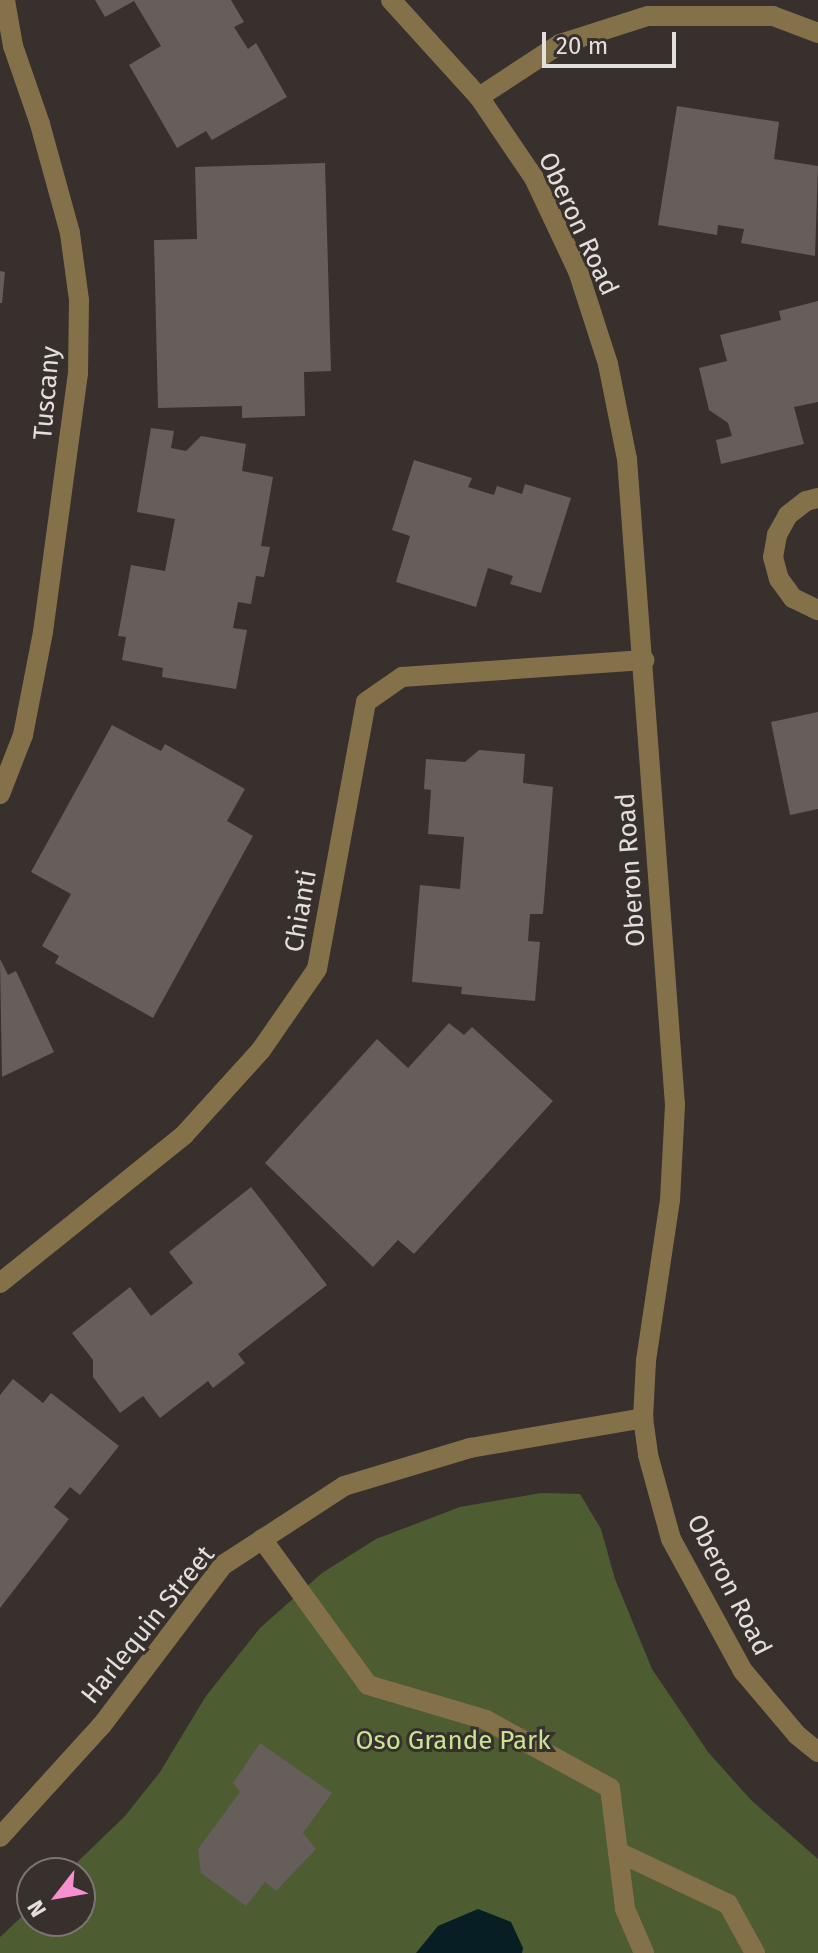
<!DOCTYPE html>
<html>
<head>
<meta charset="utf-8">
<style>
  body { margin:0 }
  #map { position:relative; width:818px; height:1953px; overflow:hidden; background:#37302c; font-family:"Fira Sans",sans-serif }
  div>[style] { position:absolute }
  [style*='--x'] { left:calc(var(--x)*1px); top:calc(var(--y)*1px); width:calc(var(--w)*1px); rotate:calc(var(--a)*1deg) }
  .green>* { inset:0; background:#4e5c31 }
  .water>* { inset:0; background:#071f24 }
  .building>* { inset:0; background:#665e5a }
  .minor>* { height:20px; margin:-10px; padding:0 10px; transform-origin:10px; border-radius:10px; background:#847149 }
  span { translate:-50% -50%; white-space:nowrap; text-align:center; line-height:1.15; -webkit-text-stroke:6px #37302c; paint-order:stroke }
  .street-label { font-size:26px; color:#e3dfdc }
  .park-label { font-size:26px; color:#c7e393 }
  .north { position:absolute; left:16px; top:1857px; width:80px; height:80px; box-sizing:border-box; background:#37302c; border:2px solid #7c7672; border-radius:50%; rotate:239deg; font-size:22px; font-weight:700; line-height:32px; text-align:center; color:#e3dfdc }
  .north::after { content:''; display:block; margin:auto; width:28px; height:36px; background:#f690d0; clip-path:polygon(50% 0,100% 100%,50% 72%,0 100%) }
  .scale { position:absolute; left:542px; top:32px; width:134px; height:36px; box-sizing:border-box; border:4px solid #e3dfdc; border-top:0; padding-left:10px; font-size:24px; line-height:28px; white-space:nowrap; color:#e3dfdc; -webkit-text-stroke:6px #37302c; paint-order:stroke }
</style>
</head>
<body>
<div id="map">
  <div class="green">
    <div style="clip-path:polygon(541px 1493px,580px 1494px,601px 1529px,615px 1579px,652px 1669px,708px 1752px,751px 1800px,818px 1859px,818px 1953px,0 1953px,0 1937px,32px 1907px,32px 1921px,80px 1921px,80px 1873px,66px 1873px,125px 1816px,160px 1772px,206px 1696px,260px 1628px,322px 1573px,376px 1539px,460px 1507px)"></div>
  </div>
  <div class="water">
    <div style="clip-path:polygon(478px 1909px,511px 1922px,523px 1948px,522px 1953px,416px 1953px,438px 1926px)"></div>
  </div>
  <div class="building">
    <div style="clip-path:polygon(95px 0,231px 0,244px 22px,234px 27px,248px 49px,256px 43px,287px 97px,212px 140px,206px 131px,177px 148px,129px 65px,161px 46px,134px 1px,105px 17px)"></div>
    <div style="clip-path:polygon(677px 106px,779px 122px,774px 159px,818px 166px,815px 256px,741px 243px,744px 229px,718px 225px,717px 235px,658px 225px)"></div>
    <div style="clip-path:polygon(325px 163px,331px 371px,304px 372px,305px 416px,242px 418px,242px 406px,158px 408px,154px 240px,197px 239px,195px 167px)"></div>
    <div style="clip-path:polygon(0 271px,5px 272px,2px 303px,0 303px)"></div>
    <div style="clip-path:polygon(818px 301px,818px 402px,794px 407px,804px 444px,721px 464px,716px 440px,732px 436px,728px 423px,709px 410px,699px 368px,727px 361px,720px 335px,781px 320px,779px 311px)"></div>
    <div style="clip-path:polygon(151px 428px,174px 431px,171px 448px,186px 451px,201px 436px,246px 444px,242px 471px,273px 477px,261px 546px,270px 547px,264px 577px,256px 576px,251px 604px,238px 602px,233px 628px,247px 630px,236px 689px,162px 677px,163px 668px,122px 660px,126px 637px,118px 636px,131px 565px,165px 571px,175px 519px,137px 512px)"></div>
    <div style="clip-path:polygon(414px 460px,472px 478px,468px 487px,494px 495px,497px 486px,522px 494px,525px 484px,571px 498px,541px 593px,510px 584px,513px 576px,488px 568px,476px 607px,396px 582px,410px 536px,392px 530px)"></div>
    <div style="clip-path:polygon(818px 712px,818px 809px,790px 815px,771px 722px)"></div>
    <div style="clip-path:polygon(112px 725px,161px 751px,165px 744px,245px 789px,227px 821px,253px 836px,153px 1018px,55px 963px,59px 956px,42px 946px,71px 894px,31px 872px)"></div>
    <div style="clip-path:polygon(479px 750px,525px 754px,523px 783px,553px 787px,543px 914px,530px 914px,528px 941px,540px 942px,535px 1001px,461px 994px,462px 987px,412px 982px,420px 885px,460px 889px,464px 837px,428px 834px,431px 790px,424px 789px,426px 759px,465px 762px)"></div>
    <div style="clip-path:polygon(0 959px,8px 975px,16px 971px,54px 1052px,2px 1077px)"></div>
    <div style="clip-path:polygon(449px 1023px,464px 1035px,472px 1027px,553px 1101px,414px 1254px,398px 1240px,373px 1267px,265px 1163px,377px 1039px,408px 1068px)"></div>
    <div style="clip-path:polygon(251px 1187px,327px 1285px,238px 1354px,245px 1363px,213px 1388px,208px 1381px,160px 1418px,143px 1396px,120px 1413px,93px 1377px,93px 1360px,72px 1333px,130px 1287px,151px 1316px,193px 1283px,169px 1252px)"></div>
    <div style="clip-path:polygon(13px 1379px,43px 1403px,51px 1393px,119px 1446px,80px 1495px,70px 1487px,54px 1507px,69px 1519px,0 1608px,0 1395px)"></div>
    <div style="clip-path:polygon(260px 1743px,332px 1793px,303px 1833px,316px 1849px,276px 1891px,265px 1882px,246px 1906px,201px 1873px,198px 1849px,240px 1792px,233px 1783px)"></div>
  </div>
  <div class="minor">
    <div style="--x:391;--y:0;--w:131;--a:47.8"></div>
    <div style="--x:479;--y:97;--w:98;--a:55.8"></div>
    <div style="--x:534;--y:178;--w:103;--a:64.7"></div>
    <div style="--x:578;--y:271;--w:98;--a:72.1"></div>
    <div style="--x:608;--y:364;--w:97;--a:78.7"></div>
    <div style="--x:627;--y:459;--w:648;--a:85.75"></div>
    <div style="--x:675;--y:1105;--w:95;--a:93"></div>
    <div style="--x:670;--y:1200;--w:163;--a:98.5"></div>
    <div style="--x:646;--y:1361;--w:57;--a:93"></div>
    <div style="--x:643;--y:1418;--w:37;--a:82"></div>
    <div style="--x:648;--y:1455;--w:87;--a:74.7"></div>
    <div style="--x:671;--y:1539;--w:150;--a:61.4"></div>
    <div style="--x:743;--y:1671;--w:84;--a:49.8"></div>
    <div style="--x:797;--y:1735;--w:27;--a:39"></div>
    <div style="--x:479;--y:97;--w:97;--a:-33.2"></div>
    <div style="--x:560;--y:44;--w:92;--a:-17.7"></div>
    <div style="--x:648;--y:16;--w:125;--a:0"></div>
    <div style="--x:773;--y:16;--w:48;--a:20.7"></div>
    <div style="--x:818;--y:498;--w:12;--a:166"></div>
    <div style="--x:806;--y:501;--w:23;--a:142"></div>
    <div style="--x:788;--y:515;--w:23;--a:119"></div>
    <div style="--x:777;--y:535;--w:22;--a:100"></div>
    <div style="--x:773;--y:557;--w:23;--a:75"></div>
    <div style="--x:779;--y:579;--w:24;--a:54"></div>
    <div style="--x:793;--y:598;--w:28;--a:26"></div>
    <div style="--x:0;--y:794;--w:63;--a:-68.7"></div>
    <div style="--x:23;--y:735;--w:105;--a:-79"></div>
    <div style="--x:43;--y:632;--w:261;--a:-82.3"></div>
    <div style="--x:78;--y:373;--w:73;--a:-89.2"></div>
    <div style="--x:79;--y:300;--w:68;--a:-97.7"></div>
    <div style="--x:70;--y:233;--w:113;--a:-105.4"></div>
    <div style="--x:40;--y:124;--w:83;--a:-109.1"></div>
    <div style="--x:13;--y:46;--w:47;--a:-99.9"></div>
    <div style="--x:0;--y:1283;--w:236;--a:-38.8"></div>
    <div style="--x:184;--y:1135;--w:115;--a:-47.8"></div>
    <div style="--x:261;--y:1050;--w:98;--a:-55.3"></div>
    <div style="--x:317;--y:969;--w:271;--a:-79.6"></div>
    <div style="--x:366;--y:702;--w:44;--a:-34.8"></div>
    <div style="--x:402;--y:677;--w:243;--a:-4"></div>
    <div style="--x:262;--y:1539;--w:180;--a:54"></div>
    <div style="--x:368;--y:1685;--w:123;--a:16.5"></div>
    <div style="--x:486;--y:1720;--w:141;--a:28.7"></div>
    <div style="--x:610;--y:1788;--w:122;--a:82.9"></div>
    <div style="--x:625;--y:1909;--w:48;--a:66.6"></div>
    <div style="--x:0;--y:1837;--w:151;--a:-47.7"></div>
    <div style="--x:102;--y:1725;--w:201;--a:-52.9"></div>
    <div style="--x:223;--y:1565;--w:145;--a:-33.1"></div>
    <div style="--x:344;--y:1486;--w:132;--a:-16.8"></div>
    <div style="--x:470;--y:1448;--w:176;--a:-9.8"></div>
    <div style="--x:618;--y:1852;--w:122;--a:25.3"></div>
    <div style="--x:728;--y:1904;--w:56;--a:61.1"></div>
  </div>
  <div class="street-label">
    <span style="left:578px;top:224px;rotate:65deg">Oberon Road</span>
    <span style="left:47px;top:393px;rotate:-85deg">Tuscany</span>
    <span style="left:631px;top:870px;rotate:-94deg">Oberon Road</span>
    <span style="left:301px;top:911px;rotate:-80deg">Chianti</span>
    <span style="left:729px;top:1585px;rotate:63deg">Oberon Road</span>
    <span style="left:148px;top:1625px;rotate:-51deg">Harlequin Street</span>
  </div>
  <div class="park-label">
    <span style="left:453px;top:1741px">Oso Grande Park</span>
  </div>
  <div class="north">N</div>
  <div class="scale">20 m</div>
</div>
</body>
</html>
